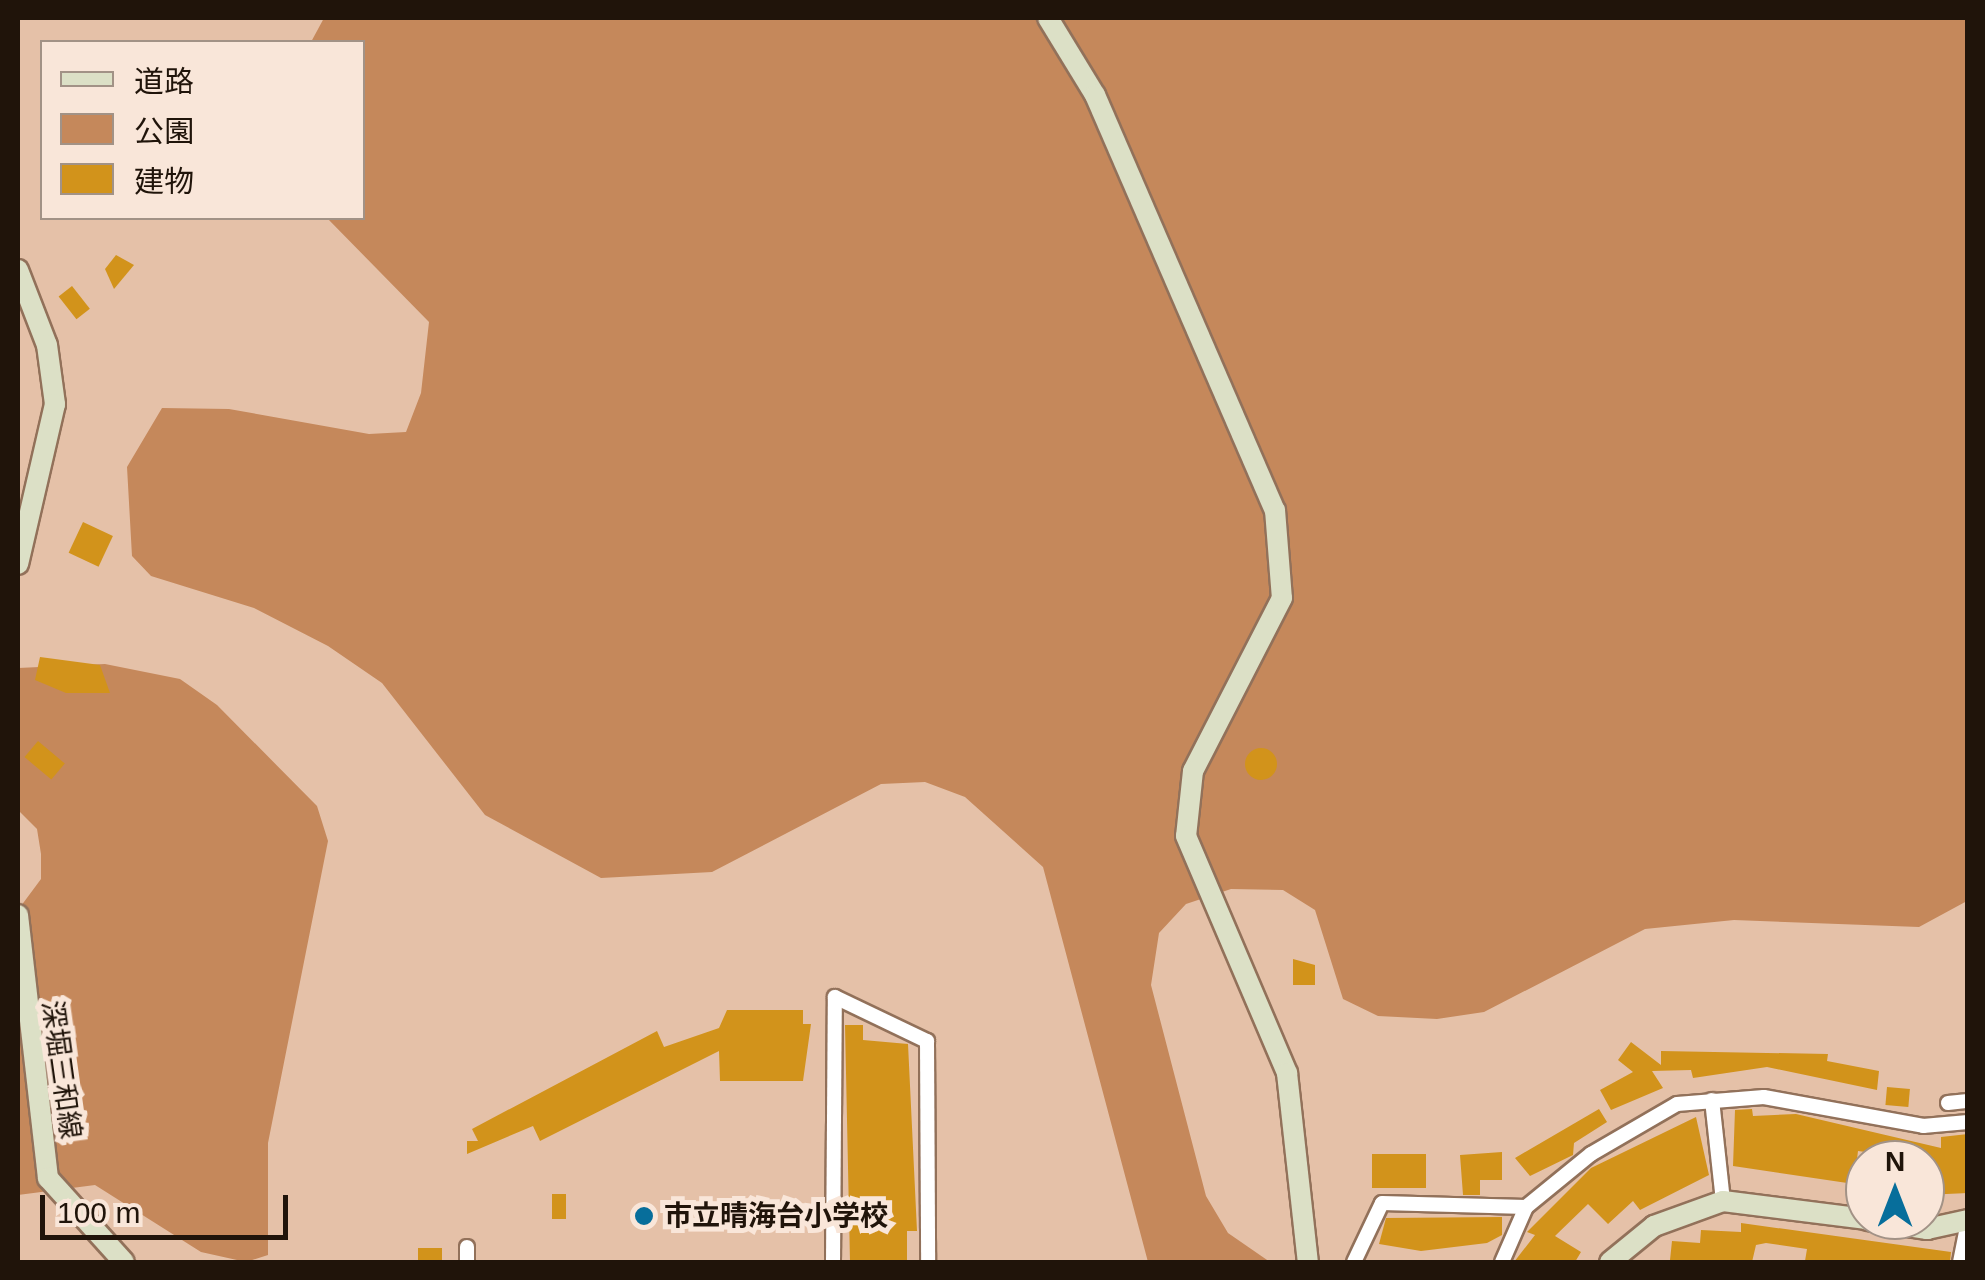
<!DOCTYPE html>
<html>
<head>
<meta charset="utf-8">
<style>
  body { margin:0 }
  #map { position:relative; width:1985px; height:1280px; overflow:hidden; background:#e5c1a8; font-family:Arial,"Noto Sans JP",sans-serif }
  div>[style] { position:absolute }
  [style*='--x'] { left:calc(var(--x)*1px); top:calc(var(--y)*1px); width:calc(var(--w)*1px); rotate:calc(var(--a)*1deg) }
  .green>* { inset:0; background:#c5885b }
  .building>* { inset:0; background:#d2931b; transform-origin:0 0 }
  .round { border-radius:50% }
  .roads { filter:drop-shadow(2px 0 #92715a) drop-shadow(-2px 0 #92715a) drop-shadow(0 2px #92715a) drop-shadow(0 -2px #92715a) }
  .street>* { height:14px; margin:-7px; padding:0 7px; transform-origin:7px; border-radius:7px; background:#fff }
  .secondary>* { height:20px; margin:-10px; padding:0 10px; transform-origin:10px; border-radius:10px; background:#dce0c6 }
  .dots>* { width:28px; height:28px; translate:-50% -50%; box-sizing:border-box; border:5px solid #f9e6d9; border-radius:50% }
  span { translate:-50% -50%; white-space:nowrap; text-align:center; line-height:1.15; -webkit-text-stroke:10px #f9e6d9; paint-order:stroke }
  .street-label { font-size:28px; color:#20140a }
  .poi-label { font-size:28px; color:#20140a; font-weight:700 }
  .left { translate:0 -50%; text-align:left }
  .frame { position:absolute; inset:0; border:20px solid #20140a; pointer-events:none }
  .legend { position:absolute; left:40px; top:40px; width:325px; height:180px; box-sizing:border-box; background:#f9e6d9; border:2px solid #a29286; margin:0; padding:12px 18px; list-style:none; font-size:30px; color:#20140a }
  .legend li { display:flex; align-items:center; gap:20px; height:50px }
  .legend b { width:50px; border:2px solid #a29286 }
  .north { position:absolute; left:1845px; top:1140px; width:100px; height:100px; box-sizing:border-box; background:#f9e6d9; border:2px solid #a29286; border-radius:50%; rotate:0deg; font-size:28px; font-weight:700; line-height:40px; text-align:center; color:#20140a }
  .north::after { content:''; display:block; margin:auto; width:35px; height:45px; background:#076e9b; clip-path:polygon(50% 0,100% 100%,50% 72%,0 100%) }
  .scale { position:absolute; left:40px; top:1195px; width:248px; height:45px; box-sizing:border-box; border:5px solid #20140a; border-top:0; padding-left:12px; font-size:30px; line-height:35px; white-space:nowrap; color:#20140a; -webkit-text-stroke:8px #f9e6d9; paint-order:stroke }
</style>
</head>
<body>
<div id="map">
  <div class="green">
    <div style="clip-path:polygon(324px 18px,1967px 18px,1967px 901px,1919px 927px,1734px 920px,1645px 929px,1484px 1012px,1437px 1019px,1378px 1016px,1343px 999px,1315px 910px,1283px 890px,1231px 889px,1186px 904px,1159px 933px,1151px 985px,1206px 1196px,1228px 1233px,1270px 1262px,1148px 1262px,1043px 867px,965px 797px,925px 782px,881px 784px,712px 872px,601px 878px,485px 815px,382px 683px,328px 646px,254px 608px,151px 576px,132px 556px,127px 467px,162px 408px,229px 409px,369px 434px,406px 432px,421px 393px,429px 322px,327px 218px,362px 218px,362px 42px,311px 42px)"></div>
    <div style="clip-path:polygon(105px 664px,180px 679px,217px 705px,317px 806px,328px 841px,268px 1143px,268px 1255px,246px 1262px,201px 1252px,95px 1185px,18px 1195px,18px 910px,41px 879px,41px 854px,37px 829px,18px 810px,18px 668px)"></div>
  </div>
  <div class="building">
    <div style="clip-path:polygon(116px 255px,134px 265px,114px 289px,105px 269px)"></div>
    <div style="left:72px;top:286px;width:29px;height:17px;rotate:52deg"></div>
    <div style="left:83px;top:522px;width:33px;height:34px;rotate:25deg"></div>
    <div style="clip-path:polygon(40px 657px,100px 665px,110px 693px,66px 693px,35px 680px)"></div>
    <div style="left:38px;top:741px;width:35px;height:21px;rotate:40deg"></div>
    <div class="round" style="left:1245px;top:748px;width:32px;height:32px"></div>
    <div style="clip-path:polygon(1293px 959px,1315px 965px,1315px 985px,1293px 985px)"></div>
    <div style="clip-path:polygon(727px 1010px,803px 1010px,803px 1024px,811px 1024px,803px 1081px,720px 1081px,719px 1051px,540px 1141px,533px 1126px,467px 1154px,467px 1141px,478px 1141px,472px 1129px,657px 1031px,664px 1047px,719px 1028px)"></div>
    <div style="clip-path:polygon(845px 1025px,863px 1025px,863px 1040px,908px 1044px,917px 1231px,907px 1231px,907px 1262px,850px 1262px)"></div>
    <div style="clip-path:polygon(1631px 1042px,1661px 1065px,1661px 1051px,1828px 1054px,1827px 1061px,1879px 1071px,1877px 1090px,1767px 1067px,1693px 1078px,1691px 1070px,1652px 1071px,1663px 1088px,1611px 1110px,1600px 1090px,1633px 1072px,1618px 1060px)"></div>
    <div style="left:1887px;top:1087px;width:23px;height:18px;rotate:5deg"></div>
    <div style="clip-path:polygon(1599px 1109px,1607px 1122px,1574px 1143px,1573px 1155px,1530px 1176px,1515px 1158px)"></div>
    <div style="clip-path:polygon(1752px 1109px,1753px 1116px,1796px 1114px,1941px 1148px,1941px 1137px,1968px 1134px,1968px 1193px,1925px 1195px,1925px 1160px,1858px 1151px,1854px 1184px,1733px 1166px,1735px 1110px)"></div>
    <div style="clip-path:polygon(1696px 1117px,1709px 1175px,1640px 1210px,1633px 1201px,1608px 1224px,1588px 1204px,1555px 1236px,1581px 1252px,1575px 1262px,1514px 1262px,1535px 1235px,1527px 1232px,1591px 1168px)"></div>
    <div style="clip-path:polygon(1502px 1152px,1502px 1180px,1480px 1180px,1480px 1195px,1463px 1195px,1460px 1155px)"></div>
    <div style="left:1426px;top:1154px;width:34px;height:54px;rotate:90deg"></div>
    <div style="left:552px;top:1194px;width:14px;height:25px"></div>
    <div style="clip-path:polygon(1502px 1217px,1502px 1235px,1487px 1243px,1421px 1251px,1379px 1244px,1386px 1218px)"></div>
    <div style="clip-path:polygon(1741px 1223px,1951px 1252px,1950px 1262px,1805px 1261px,1807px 1249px,1766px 1243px,1756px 1245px,1752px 1262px,1670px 1260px,1672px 1241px,1700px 1243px,1701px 1230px,1741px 1232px)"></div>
    <div style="left:418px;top:1248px;width:24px;height:14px"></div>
  </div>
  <div class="roads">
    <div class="street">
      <div style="--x:1712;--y:1100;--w:102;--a:83.8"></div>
      <div style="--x:1948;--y:1103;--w:20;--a:-6"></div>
      <div style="--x:467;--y:1247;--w:15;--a:90"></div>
      <div style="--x:833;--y:1262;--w:265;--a:-89.6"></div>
      <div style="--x:835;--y:997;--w:102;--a:25.6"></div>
      <div style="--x:927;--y:1041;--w:221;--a:89.7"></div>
      <div style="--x:1354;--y:1262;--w:65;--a:-64.6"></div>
      <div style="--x:1382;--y:1203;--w:144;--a:1.6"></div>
      <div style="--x:1502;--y:1262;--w:60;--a:-66.4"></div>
      <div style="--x:1526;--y:1207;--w:84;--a:-39.2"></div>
      <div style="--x:1591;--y:1154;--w:99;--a:-30.2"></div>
      <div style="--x:1677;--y:1104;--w:87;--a:-4.6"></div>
      <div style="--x:1764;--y:1097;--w:162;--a:10.3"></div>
      <div style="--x:1923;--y:1126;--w:45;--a:-5.1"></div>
      <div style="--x:1960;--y:1262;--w:41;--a:-78.7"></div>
    </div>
    <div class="secondary">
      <div style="--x:1048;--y:18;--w:90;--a:58.6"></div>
      <div style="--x:1095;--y:95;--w:452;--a:66.6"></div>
      <div style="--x:1275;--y:510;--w:88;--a:85.5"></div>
      <div style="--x:1282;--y:598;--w:195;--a:117.2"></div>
      <div style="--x:1193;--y:771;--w:65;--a:96.1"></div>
      <div style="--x:1186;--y:836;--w:258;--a:66.9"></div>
      <div style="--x:1287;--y:1073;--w:190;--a:83.7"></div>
      <div style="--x:18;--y:270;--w:80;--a:68.9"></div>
      <div style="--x:47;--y:345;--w:60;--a:82.3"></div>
      <div style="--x:55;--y:404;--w:164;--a:103"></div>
      <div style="--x:18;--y:915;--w:265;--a:83.5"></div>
      <div style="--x:48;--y:1178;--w:113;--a:47.9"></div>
      <div style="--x:1868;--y:1220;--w:60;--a:8.7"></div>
      <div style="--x:1927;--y:1229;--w:42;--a:-12.4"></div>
      <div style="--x:1610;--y:1262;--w:57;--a:-39.3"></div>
      <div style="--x:1654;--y:1226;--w:73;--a:-19.9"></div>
      <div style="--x:1723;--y:1201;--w:143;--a:7.2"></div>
    </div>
  </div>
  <div class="dots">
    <div style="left:644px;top:1216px;background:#076e9b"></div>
  </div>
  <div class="street-label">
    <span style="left:61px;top:1070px;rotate:82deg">深堀三和線</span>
  </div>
  <div class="poi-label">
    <span class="left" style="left:664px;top:1216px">市立晴海台小学校</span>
  </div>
  <div class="frame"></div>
  <ul class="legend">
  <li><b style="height:12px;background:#dce0c6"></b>道路</li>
  <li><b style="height:28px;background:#c5885b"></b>公園</li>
  <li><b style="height:28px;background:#d2931b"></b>建物</li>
  </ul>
  <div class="north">N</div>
  <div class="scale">100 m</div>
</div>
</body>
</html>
